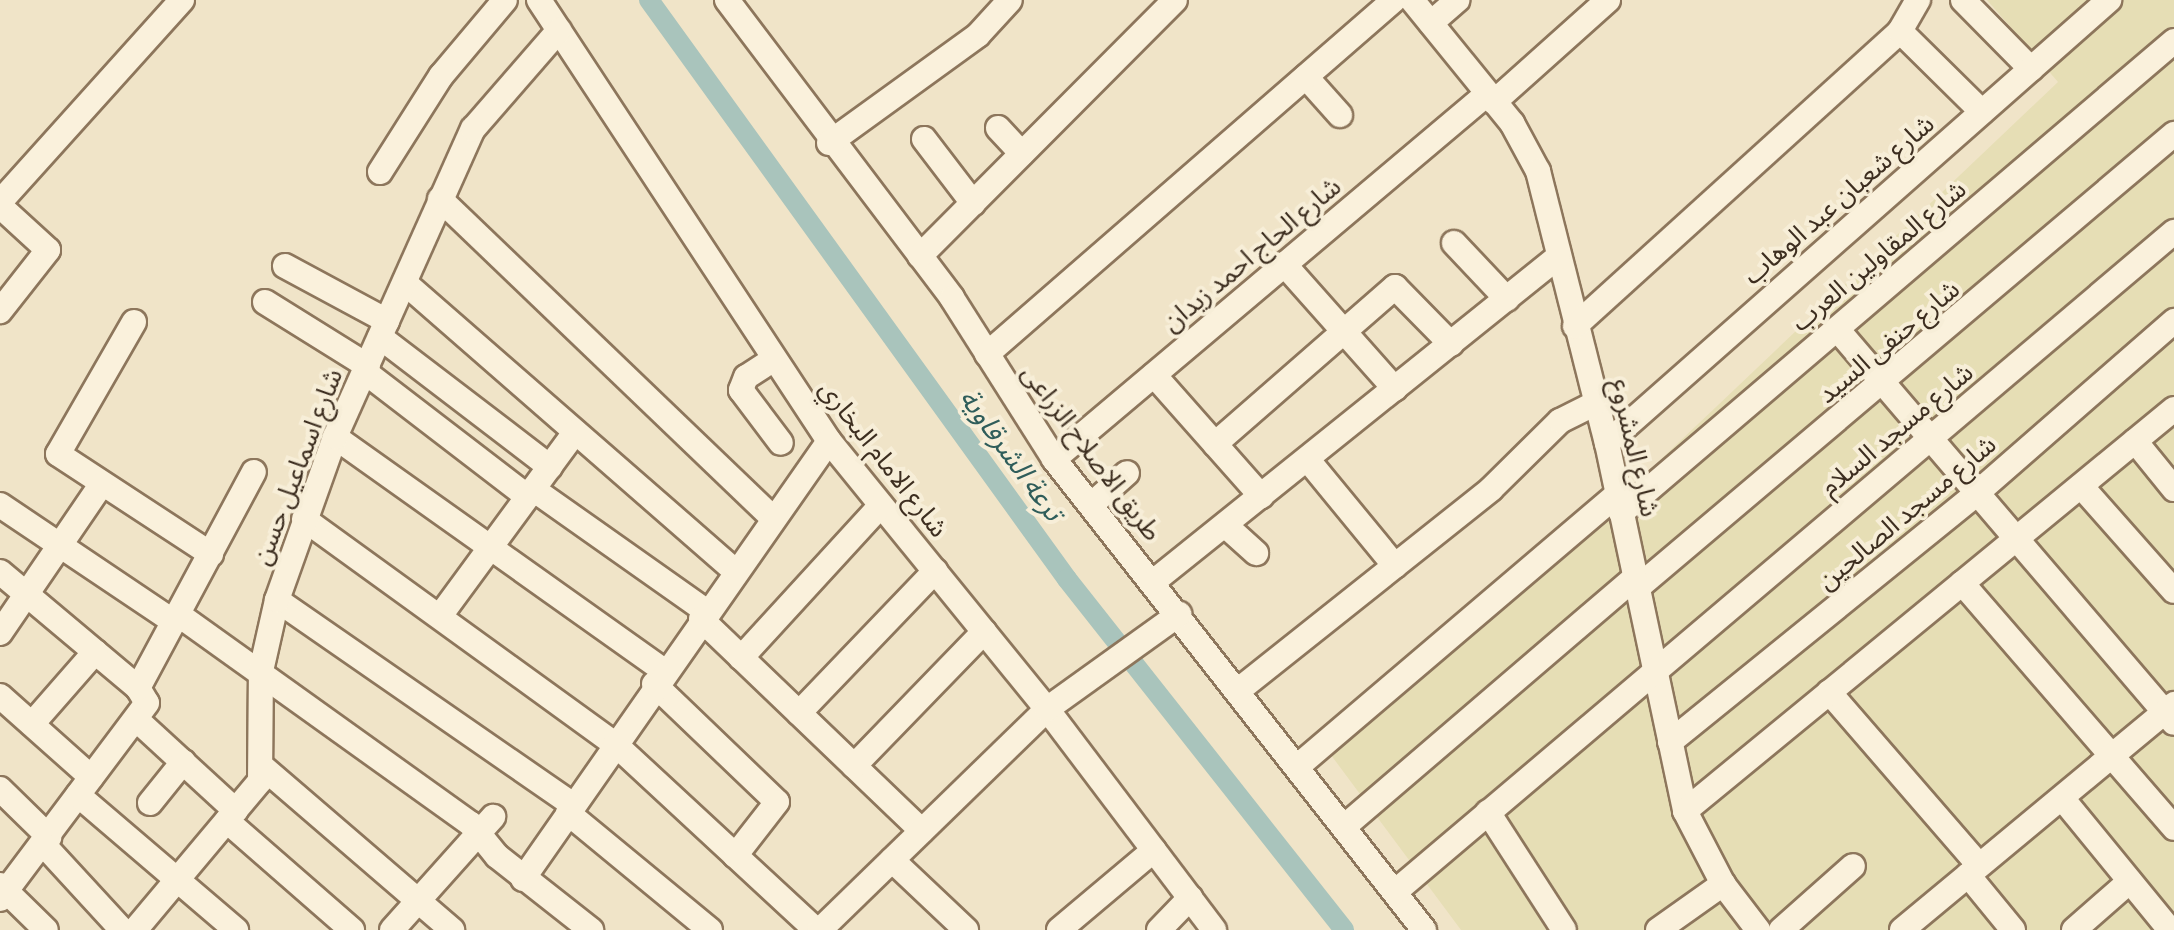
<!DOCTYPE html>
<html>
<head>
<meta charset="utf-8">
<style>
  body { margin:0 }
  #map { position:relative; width:2174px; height:930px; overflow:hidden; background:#f0e4c8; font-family:"Crimson Pro","Noto Sans Arabic",serif }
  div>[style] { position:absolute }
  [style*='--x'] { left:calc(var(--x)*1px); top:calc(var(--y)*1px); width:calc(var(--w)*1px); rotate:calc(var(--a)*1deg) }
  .farmland>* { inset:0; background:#e6deb5 }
  .canal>* { height:20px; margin:-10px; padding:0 10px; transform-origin:10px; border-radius:10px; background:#a9c4bc }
  .roads { filter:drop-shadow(2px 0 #8d765c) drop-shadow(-2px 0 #8d765c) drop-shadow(0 2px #8d765c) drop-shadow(0 -2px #8d765c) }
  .minor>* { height:24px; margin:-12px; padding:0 12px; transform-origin:12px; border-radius:12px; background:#faf1dc }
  span { translate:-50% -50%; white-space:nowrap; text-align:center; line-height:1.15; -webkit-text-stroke:8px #f7eed8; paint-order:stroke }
  .street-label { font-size:26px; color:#3d2e20 }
  .water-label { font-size:28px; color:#2f5d5a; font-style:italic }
</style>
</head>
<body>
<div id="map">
  <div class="farmland">
    <div style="clip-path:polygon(1987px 0,2174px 0,2174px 930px,1461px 930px,1328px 751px,1597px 520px,2058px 82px)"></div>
  </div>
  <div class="canal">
    <div style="--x:649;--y:0;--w:714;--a:54.17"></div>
    <div style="--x:1067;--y:579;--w:447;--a:51.7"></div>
  </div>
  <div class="roads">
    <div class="minor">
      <div style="--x:539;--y:0;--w:528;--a:56.67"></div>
      <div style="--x:829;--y:441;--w:345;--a:50.9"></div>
      <div style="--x:1047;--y:709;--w:277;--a:52.9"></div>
      <div style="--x:727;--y:0;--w:373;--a:52.9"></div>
      <div style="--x:952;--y:298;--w:191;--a:57.6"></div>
      <div style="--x:1054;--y:459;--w:599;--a:51.85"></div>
      <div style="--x:1412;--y:0;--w:159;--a:50.9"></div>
      <div style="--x:1512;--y:123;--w:55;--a:61.6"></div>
      <div style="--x:1538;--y:171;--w:281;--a:75.8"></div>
      <div style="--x:1607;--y:443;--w:376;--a:78"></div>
      <div style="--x:1685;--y:811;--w:82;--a:62.5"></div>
      <div style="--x:1723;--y:884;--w:58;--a:52.7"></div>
      <div style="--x:1963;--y:0;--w:97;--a:45.4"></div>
      <div style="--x:1431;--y:23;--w:35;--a:-41"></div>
      <div style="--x:1900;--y:31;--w:115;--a:44.6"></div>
      <div style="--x:1306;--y:77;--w:51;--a:48.2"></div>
      <div style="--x:1494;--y:102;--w:153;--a:-41.8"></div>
      <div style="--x:998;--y:128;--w:35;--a:47"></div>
      <div style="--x:924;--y:139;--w:81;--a:52.6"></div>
      <div style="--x:829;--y:143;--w:184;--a:-35.9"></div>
      <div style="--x:978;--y:35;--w:47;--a:-47.6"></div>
      <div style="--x:380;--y:172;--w:114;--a:-57.6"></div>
      <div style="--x:441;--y:76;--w:99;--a:-49.9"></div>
      <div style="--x:440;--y:199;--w:460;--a:43.8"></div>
      <div style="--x:0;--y:202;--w:272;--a:-48"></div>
      <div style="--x:0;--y:206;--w:65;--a:42.5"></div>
      <div style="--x:48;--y:250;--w:78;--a:128.2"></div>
      <div style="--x:1454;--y:243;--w:77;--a:46.6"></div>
      <div style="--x:920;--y:256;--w:361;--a:-45.1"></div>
      <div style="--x:1284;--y:264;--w:167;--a:48.4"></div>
      <div style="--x:285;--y:266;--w:116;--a:28.3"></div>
      <div style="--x:405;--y:283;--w:438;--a:41.1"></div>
      <div style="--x:265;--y:302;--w:121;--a:31.9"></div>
      <div style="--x:134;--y:322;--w:152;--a:119.9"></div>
      <div style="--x:58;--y:454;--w:183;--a:33.2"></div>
      <div style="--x:1575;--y:326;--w:439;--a:-42.2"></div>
      <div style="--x:1900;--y:31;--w:36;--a:-60"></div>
      <div style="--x:1837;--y:329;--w:518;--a:49.46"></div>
      <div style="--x:380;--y:337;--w:214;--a:37.4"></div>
      <div style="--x:987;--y:354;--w:539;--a:-41.02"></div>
      <div style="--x:774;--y:359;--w:33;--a:147"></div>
      <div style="--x:746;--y:377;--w:14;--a:111"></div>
      <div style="--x:741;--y:390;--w:66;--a:53"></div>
      <div style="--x:365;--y:372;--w:205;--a:37.5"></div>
      <div style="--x:1154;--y:375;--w:162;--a:48.5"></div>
      <div style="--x:335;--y:437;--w:404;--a:35.4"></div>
      <div style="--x:2135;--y:441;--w:62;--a:50.9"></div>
      <div style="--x:1607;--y:443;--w:670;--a:-41.43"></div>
      <div style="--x:1215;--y:444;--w:239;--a:-41.1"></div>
      <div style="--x:1395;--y:287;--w:80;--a:45.5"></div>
      <div style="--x:1054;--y:459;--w:566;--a:-40.13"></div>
      <div style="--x:1308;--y:460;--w:137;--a:50.6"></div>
      <div style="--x:2081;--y:486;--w:140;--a:48.5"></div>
      <div style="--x:533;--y:489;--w:212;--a:35.2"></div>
      <div style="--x:0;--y:505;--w:210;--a:33.9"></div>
      <div style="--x:1091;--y:505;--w:48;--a:-41.6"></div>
      <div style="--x:1621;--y:513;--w:727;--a:-40.48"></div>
      <div style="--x:304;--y:519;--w:384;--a:35.9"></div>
      <div style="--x:615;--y:744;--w:274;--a:42.8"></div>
      <div style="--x:1225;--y:525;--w:42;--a:42.1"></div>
      <div style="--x:0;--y:572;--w:180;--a:40"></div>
      <div style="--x:138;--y:688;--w:17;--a:59"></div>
      <div style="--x:147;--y:703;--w:245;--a:126.9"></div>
      <div style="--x:1153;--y:582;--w:519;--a:-38.75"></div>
      <div style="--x:1962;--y:583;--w:324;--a:49.1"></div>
      <div style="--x:1636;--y:589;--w:705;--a:-40.22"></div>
      <div style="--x:277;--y:600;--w:360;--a:34.7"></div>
      <div style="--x:179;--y:615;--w:359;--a:35.6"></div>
      <div style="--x:471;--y:824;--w:41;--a:50.9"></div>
      <div style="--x:497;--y:856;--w:120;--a:38.2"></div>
      <div style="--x:440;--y:616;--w:228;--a:-53.7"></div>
      <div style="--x:701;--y:619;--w:306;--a:43.8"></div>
      <div style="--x:0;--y:633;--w:179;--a:-55.7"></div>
      <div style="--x:741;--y:658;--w:207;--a:-47.5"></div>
      <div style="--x:654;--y:684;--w:170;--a:43.8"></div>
      <div style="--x:777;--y:802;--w:68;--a:127.9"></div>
      <div style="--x:138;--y:688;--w:245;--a:-61.8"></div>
      <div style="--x:1240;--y:689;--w:321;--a:-38.5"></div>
      <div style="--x:1491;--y:489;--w:97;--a:-44.6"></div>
      <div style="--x:1560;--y:421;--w:40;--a:-26.6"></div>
      <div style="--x:1829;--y:692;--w:229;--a:49.1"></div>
      <div style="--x:0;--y:696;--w:122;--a:41.7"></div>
      <div style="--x:799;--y:713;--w:197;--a:-46.2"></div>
      <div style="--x:137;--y:720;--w:134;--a:42.6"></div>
      <div style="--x:32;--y:724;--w:96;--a:-48.8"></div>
      <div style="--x:1670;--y:742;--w:395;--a:-39"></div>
      <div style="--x:1977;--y:493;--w:262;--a:-41.1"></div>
      <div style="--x:854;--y:766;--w:187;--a:-45.9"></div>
      <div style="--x:1298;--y:766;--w:418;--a:-40.4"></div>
      <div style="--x:265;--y:769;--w:247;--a:40.7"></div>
      <div style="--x:0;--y:789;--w:69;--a:44.4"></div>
      <div style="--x:78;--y:795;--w:208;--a:40.5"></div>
      <div style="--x:2062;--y:798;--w:171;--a:50.7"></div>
      <div style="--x:150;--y:803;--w:53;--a:-51.2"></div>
      <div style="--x:1685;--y:811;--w:633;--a:-39.42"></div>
      <div style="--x:1488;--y:812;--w:140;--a:57.2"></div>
      <div style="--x:568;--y:813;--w:184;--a:39.5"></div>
      <div style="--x:227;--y:821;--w:166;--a:41.1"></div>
      <div style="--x:1345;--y:826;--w:381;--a:-40.6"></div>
      <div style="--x:43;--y:844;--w:117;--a:47.4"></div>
      <div style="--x:892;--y:860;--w:102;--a:43.4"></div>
      <div style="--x:1968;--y:875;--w:71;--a:50.7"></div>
      <div style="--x:523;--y:879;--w:534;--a:-55.06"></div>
      <div style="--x:0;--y:885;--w:64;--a:44.4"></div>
      <div style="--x:1396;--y:891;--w:1020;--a:-40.27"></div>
      <div style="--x:135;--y:930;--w:194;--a:-50"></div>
      <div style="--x:260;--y:781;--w:110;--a:-89.5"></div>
      <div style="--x:261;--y:671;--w:73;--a:-77.3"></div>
      <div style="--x:277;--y:600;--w:173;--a:-70.4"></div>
      <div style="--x:335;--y:437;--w:338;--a:-65.9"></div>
      <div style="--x:473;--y:129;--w:131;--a:-49"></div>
      <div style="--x:392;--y:930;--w:152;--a:-48.2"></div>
      <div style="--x:820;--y:930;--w:317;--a:-44.2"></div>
      <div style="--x:1047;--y:709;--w:163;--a:-35.7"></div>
      <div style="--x:1059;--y:930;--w:124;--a:-40.1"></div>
      <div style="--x:1159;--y:930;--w:45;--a:-45.9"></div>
      <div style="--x:1658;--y:930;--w:80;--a:-35.3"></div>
      <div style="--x:1781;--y:930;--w:96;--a:-41.6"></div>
      <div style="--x:1902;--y:930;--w:354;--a:-39.7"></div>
      <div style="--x:2074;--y:930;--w:74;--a:-41.2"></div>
    </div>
  </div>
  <div class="street-label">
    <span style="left:1839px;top:200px;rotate:-41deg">شارع شعبان عبد الوهاب</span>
    <span style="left:1252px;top:255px;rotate:-40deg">شارع الحاج احمد زيدان</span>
    <span style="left:1879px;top:256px;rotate:-40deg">شارع المقاولين العرب</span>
    <span style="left:1889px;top:342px;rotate:-40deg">شارع حنفى السيد</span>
    <span style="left:1897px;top:430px;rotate:-40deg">شارع مسجد السلام</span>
    <span style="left:1634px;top:448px;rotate:77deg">شارع المشروع</span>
    <span style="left:1091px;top:453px;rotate:53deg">طريق الاصلاح الزراعى</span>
    <span style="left:883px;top:459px;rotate:52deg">شارع الامام البخاري</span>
    <span style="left:298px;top:467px;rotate:-69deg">شارع اسماعيل حسن</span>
    <span style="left:1907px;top:513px;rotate:-40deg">شارع مسجد الصالحين</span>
  </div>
  <div class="water-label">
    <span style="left:1011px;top:455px;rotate:54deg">ترعة الشرقاوية</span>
  </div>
</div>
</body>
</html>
